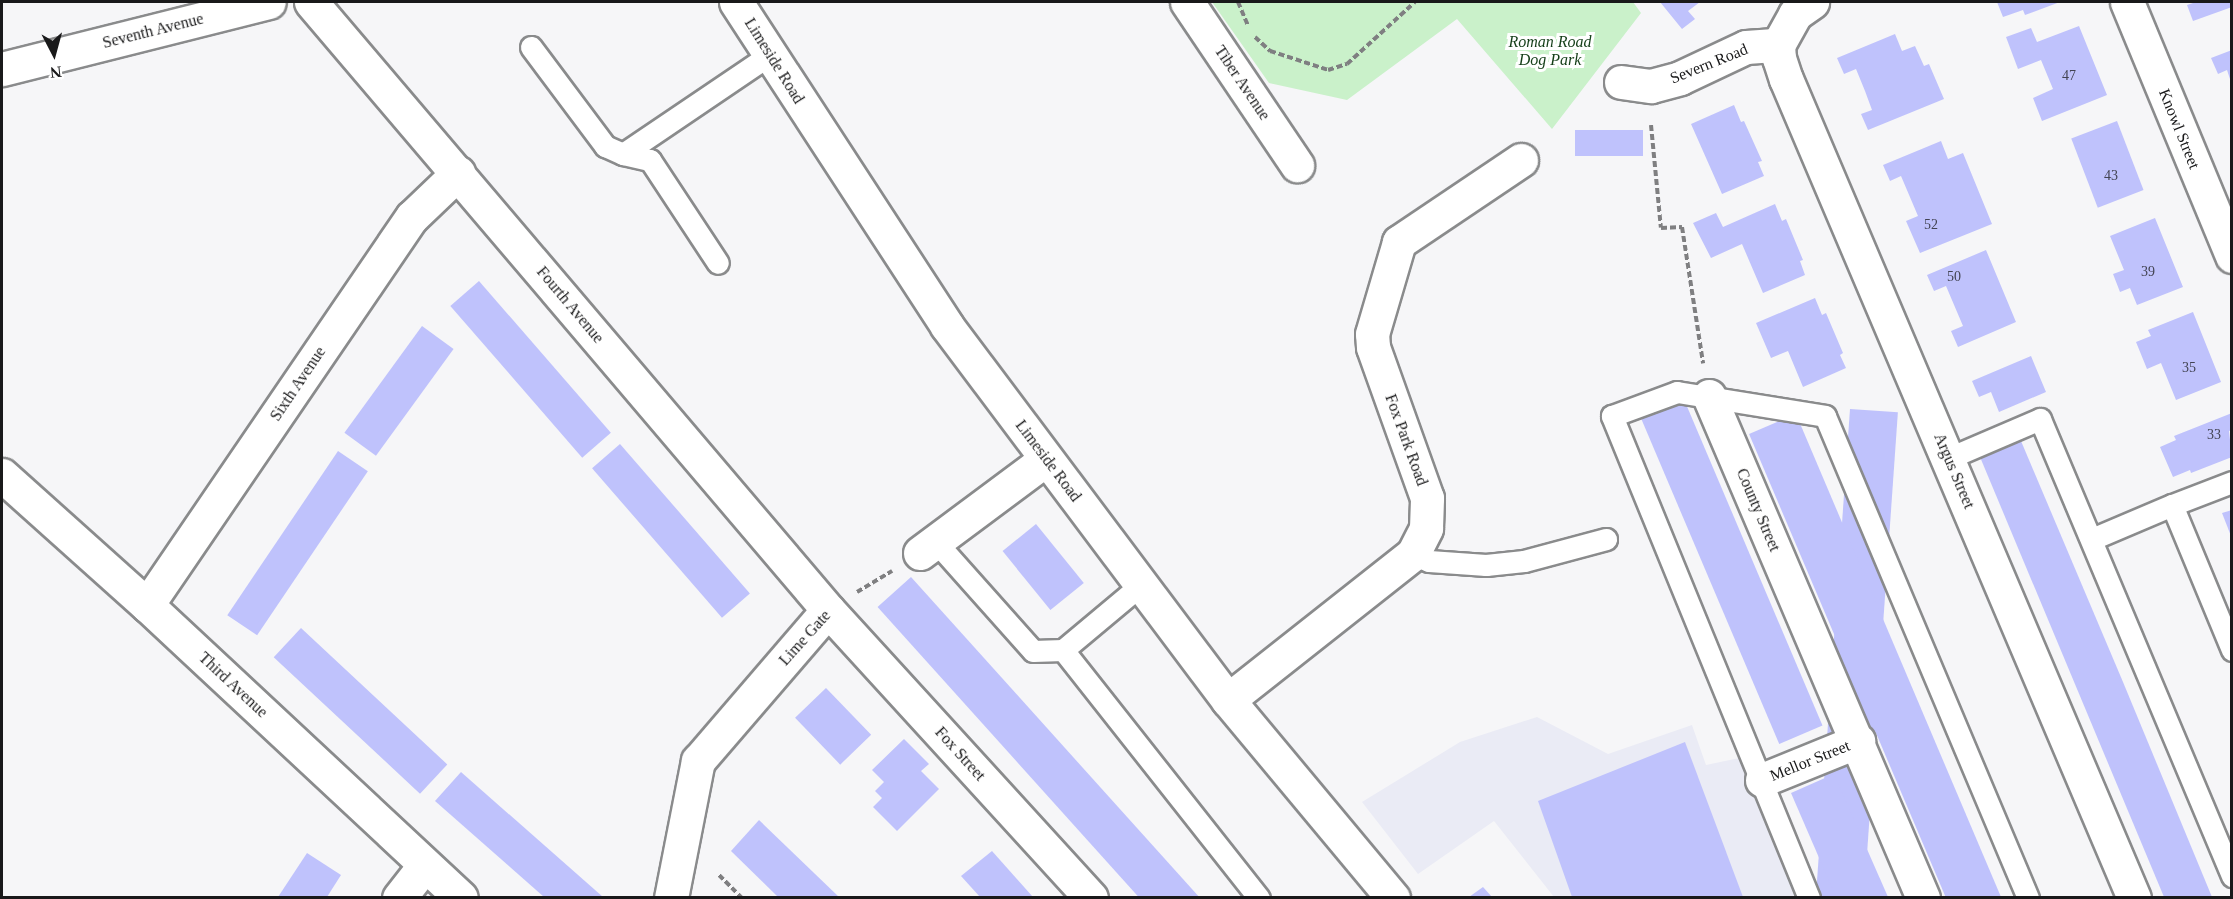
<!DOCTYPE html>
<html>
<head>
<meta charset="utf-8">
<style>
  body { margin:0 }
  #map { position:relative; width:2233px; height:899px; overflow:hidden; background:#f6f6f8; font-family:Georgia,serif }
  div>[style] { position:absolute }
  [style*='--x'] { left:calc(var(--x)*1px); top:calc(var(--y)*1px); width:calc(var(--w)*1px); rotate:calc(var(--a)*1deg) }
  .built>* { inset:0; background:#eaebf5 }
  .green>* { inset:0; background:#caf1ca }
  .building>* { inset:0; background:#bfc2fc; transform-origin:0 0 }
  .path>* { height:4px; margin-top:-2px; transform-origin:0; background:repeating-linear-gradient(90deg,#7f7f81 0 6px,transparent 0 9px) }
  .roads { filter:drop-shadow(2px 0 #8a8b8c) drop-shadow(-2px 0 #8a8b8c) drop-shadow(0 2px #8a8b8c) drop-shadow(0 -2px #8a8b8c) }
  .service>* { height:21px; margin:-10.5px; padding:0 10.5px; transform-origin:10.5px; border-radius:10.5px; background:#fff }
  .minor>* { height:33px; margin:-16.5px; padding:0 16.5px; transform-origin:16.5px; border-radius:16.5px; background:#fff }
  .tertiary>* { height:33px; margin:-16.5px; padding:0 16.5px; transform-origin:16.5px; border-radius:16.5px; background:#fff }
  span { translate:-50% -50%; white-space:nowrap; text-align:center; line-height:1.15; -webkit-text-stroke:6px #fff; paint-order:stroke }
  .number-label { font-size:14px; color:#424352 }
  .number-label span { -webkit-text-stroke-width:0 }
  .street-label { font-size:16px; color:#19191a }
  .park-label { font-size:16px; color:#143e18; font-style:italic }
  .frame { position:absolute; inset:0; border:3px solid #19191a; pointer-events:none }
  .north { position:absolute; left:24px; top:24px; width:60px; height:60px; -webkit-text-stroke:4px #fff; paint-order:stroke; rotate:174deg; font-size:16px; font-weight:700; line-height:24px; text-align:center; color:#19191a }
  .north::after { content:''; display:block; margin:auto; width:21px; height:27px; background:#19191a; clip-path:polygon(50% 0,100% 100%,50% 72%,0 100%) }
</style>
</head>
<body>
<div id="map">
  <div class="built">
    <div style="clip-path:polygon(1537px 717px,1608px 754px,1692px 725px,1706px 765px,1744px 757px,1801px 897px,1554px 897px,1494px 821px,1418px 874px,1362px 802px,1460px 742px)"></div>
  </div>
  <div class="green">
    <div style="clip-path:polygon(1212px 2px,1633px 2px,1641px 13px,1552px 129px,1457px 19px,1347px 100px,1269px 83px)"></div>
  </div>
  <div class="building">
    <div style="clip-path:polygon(1660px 2px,1700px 2px,1688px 11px,1695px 19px,1682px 29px)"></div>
    <div style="clip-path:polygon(1997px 2px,2060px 2px,2025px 15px,2023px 10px,2003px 17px)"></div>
    <div style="clip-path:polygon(2196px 2px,2232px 2px,2232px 7px,2193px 21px,2187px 5px)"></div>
    <div style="clip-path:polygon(2079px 26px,2107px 95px,2042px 121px,2033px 98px,2053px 89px,2041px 60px,2018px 69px,2006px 37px,2031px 28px,2037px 42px)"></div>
    <div style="clip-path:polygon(1895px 34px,1902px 51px,1915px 46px,1924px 66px,1929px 64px,1944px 99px,1868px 130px,1861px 114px,1872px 110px,1865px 91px,1856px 69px,1844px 74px,1837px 58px)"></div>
    <div style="clip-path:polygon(2232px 50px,2232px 82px,2231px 82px,2227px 70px,2218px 74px,2211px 58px)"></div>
    <div style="clip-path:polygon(1734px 105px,1741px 122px,1744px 121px,1762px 161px,1758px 162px,1764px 176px,1722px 194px,1691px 124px)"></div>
    <div style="left:2117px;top:121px;width:74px;height:49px;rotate:69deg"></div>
    <div style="left:1575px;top:130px;width:68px;height:26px"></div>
    <div style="clip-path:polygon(1941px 141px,1948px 159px,1963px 153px,1992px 224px,1920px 253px,1906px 221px,1918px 216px,1901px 176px,1890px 181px,1883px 165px)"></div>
    <div style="clip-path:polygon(1775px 204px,1782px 221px,1786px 219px,1803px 260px,1800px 261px,1805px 275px,1763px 293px,1742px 244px,1711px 258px,1693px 223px,1716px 213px,1723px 227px)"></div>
    <div style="clip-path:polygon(2155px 218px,2183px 287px,2137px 305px,2130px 288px,2120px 292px,2113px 274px,2124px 270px,2110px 236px)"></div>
    <div style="clip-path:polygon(1986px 250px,2016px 322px,1958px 347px,1951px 331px,1963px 326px,1946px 286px,1934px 291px,1927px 275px)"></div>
    <div style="left:479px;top:281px;width:201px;height:38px;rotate:49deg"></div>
    <div style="clip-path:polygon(1815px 298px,1822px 315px,1826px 313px,1843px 353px,1840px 355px,1846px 368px,1803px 387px,1788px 351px,1771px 358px,1756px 323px)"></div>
    <div style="clip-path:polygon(2193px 312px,2221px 382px,2176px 400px,2161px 363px,2147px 369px,2136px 342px,2151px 336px,2148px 330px)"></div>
    <div style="left:422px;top:326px;width:39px;height:132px;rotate:36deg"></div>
    <div style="clip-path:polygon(2031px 356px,2046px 392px,1999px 412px,1991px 392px,1979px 397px,1972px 381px)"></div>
    <div style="left:1683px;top:397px;width:357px;height:47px;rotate:67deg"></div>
    <div style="left:1850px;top:409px;width:48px;height:530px;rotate:4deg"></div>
    <div style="clip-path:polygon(2232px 413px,2232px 430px,2229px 431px,2232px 457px,2191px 473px,2190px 470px,2173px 477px,2160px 447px,2176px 440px,2174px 436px)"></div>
    <div style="left:1796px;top:414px;width:525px;height:51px;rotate:67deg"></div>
    <div style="clip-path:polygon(2021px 441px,2123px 682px,2212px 897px,2164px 897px,1980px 457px)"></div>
    <div style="left:620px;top:444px;width:198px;height:37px;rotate:49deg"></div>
    <div style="left:338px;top:451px;width:36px;height:198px;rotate:34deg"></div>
    <div style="clip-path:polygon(2232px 510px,2232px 536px,2231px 536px,2222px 513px)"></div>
    <div style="left:1036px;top:524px;width:76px;height:43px;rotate:51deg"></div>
    <div style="left:911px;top:577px;width:431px;height:45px;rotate:48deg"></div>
    <div style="left:301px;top:628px;width:200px;height:40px;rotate:43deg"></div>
    <div style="left:826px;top:688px;width:65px;height:43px;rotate:46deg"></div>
    <div style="clip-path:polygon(904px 739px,929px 764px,921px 771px,939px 789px,897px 831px,873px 807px,882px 798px,875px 791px,884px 782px,872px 770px)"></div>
    <div style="clip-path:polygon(1685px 742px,1743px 897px,1572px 897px,1538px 801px)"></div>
    <div style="clip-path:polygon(461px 772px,603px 897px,544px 897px,435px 801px)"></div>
    <div style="clip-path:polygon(1834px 774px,1888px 897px,1836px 897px,1791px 793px)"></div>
    <div style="clip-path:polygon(759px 820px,839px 897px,778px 897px,731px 851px)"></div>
    <div style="clip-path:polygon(992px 851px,1033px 897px,980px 897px,961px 876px)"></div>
    <div style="clip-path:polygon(307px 853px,341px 875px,327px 897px,278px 897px)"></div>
    <div style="clip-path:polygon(1483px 887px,1492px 897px,1469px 897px)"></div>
  </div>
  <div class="path">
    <div style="--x:1238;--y:2;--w:26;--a:67"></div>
    <div style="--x:1255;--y:37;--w:21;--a:43"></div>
    <div style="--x:1270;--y:51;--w:61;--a:18.1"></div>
    <div style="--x:1328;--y:70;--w:20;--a:-18"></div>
    <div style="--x:1347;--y:64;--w:92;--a:-42.4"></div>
    <div style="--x:1651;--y:125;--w:103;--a:84.5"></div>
    <div style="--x:1661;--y:228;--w:21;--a:-3"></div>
    <div style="--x:1682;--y:227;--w:138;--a:81.2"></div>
    <div style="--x:857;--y:592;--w:41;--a:-31"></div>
    <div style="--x:719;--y:875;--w:33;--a:45"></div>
  </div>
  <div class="roads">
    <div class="service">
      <div style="--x:531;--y:47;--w:124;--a:53.2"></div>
      <div style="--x:605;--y:146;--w:20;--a:24"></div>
      <div style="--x:623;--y:154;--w:28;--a:13"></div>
      <div style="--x:650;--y:160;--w:123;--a:56.6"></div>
      <div style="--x:623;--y:154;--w:176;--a:-34.1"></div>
      <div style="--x:1949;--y:458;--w:99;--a:-23.2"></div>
      <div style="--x:2040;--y:419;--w:496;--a:67.2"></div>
      <div style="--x:2232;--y:482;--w:64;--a:159"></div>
      <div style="--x:2172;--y:505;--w:157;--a:67.5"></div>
      <div style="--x:2092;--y:539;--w:87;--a:-23"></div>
      <div style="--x:935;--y:541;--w:147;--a:48.3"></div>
      <div style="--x:1033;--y:651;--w:30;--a:-2"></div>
      <div style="--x:1063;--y:650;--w:104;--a:-39.9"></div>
      <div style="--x:1413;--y:554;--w:17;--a:24"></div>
      <div style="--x:1429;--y:561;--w:57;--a:4"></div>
      <div style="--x:1486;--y:565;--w:38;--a:-6"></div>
      <div style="--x:1524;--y:561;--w:85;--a:-15"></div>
      <div style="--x:1063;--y:650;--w:316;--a:51.7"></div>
      <div style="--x:1809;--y:898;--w:521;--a:-112.23"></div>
      <div style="--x:1612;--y:416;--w:69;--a:-20.3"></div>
      <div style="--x:1677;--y:392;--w:150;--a:9.2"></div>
      <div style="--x:1825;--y:416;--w:523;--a:67.16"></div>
    </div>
    <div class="minor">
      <div style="--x:311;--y:2;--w:798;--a:49.62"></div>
      <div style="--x:828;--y:610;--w:390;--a:47.6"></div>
      <div style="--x:1187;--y:2;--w:197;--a:56"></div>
      <div style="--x:2127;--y:2;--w:275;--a:67.5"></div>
      <div style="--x:1778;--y:45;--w:13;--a:86"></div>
      <div style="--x:1779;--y:58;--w:22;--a:72"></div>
      <div style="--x:1786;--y:79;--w:890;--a:66.98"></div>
      <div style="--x:1778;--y:45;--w:35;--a:-61"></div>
      <div style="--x:1795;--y:14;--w:21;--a:-35"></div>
      <div style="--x:2;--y:69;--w:275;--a:-14.1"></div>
      <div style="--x:1621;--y:82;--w:30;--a:8"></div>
      <div style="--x:1651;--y:86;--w:30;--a:-15"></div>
      <div style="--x:1680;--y:78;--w:73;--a:-25.2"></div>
      <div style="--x:1746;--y:47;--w:32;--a:-4"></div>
      <div style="--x:1709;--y:396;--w:546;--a:66.91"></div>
      <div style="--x:2;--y:475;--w:195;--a:41.9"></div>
      <div style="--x:147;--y:605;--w:429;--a:43"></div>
      <div style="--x:920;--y:553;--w:157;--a:-36.7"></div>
      <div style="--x:147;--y:605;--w:470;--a:-55.7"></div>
      <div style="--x:412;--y:217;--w:64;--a:-43.7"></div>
      <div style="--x:1228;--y:700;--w:236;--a:-38.3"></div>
      <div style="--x:1413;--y:554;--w:29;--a:-63"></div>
      <div style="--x:1426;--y:528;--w:30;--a:-88"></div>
      <div style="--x:1427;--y:498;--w:160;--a:-109.7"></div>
      <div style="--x:1373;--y:347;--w:13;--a:-94"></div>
      <div style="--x:1372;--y:334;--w:96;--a:-73.6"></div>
      <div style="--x:1399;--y:242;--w:147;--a:-33.9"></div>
      <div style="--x:1762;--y:780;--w:104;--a:-22.1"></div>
      <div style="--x:399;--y:898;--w:41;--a:-52"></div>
      <div style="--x:671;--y:898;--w:140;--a:-78.9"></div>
      <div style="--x:698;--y:761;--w:199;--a:-49.3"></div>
    </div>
    <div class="tertiary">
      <div style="--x:736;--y:2;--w:387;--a:56.9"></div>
      <div style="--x:947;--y:326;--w:468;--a:53.1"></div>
      <div style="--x:1228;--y:700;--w:258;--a:50.2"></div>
    </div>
  </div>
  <div class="number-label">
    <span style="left:2069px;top:76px">47</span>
    <span style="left:2111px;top:176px">43</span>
    <span style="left:1931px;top:225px">52</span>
    <span style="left:2148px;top:272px">39</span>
    <span style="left:1954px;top:277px">50</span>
    <span style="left:2189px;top:368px">35</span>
    <span style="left:2214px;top:435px">33</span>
  </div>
  <div class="street-label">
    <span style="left:153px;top:31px;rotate:-14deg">Seventh Avenue</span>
    <span style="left:774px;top:61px;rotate:58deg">Limeside Road</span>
    <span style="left:1709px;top:64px;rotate:-22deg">Severn Road</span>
    <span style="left:1242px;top:83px;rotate:56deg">Tiber Avenue</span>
    <span style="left:2179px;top:129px;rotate:68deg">Knowl Street</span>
    <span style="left:570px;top:305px;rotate:50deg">Fourth Avenue</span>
    <span style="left:298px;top:384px;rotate:-56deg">Sixth Avenue</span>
    <span style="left:1406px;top:440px;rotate:70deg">Fox Park Road</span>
    <span style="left:1048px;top:461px;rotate:53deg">Limeside Road</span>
    <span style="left:1954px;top:471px;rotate:67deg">Argus Street</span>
    <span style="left:1758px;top:510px;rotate:67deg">County Street</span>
    <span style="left:805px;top:638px;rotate:-48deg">Lime Gate</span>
    <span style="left:233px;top:685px;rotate:43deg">Third Avenue</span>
    <span style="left:960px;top:754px;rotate:48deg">Fox Street</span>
    <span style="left:1810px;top:761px;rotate:-22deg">Mellor Street</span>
  </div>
  <div class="park-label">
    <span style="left:1550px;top:51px">Roman Road<br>Dog Park</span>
  </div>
  <div class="frame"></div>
  <div class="north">N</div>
</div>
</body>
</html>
